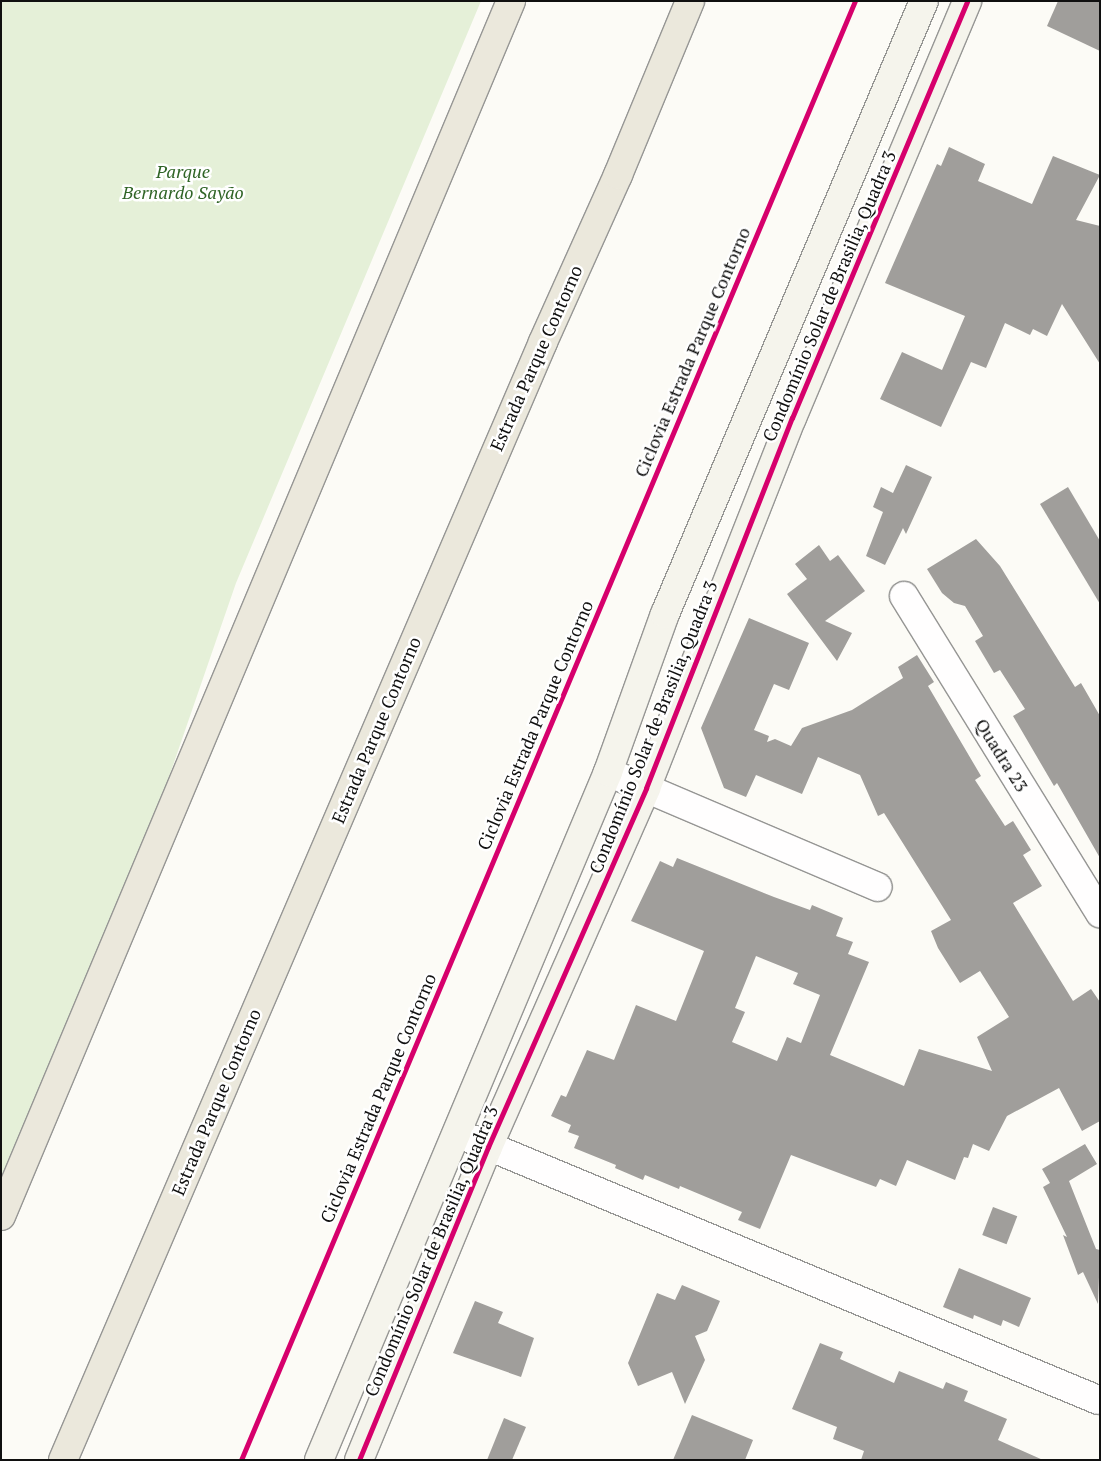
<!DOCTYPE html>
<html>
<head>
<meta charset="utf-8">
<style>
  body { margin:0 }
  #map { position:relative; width:1101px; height:1461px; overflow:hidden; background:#fcfbf6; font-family:"PT Serif",serif }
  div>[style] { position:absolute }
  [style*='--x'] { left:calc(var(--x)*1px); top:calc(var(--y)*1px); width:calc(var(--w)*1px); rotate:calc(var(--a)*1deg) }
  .green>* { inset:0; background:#e5f0d8 }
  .building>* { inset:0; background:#a09e9b; transform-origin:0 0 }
  .roads { filter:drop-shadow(1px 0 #969694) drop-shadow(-1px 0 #969694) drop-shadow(0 1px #969694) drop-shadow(0 -1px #969694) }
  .street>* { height:28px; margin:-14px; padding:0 14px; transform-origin:14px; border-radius:14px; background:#fffefe }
  .secondary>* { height:28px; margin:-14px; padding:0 14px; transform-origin:14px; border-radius:14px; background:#f5f4ec }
  .primary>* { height:28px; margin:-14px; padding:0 14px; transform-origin:14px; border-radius:14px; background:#ebe8dc }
  .cycleway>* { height:5px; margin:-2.5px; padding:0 2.5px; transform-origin:2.5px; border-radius:2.5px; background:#d6006c }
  span { translate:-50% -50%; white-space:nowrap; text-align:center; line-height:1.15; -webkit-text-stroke:5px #fff; paint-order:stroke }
  .park-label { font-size:18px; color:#2f6425; font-style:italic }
  .street-label { font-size:18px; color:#101010 }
  .frame { position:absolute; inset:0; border:2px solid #101010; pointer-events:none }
</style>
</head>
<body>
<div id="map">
  <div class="green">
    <div style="clip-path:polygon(1px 1px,481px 1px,236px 583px,87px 1014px,1px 1212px)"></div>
  </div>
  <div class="building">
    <div style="clip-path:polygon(1058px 1px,1100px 1px,1100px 51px,1047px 26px)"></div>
    <div style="clip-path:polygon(949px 147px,985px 164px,978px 181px,1032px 204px,1053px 156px,1100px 175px,1076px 220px,1100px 226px,1100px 364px,1062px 304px,1047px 336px,1033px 329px,1030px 335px,1005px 323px,986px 368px,971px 362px,941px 427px,880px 399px,902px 352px,942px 370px,965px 316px,885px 283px,937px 164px,941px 166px)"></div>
    <div style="clip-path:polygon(906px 465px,932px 477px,906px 534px,903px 528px,885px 565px,866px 556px,883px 512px,873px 507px,881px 487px,893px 493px)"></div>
    <div style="clip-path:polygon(1068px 487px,1100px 541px,1100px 604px,1040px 504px)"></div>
    <div style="clip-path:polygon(976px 539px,1000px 566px,1075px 687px,1081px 683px,1100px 716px,1100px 858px,1057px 783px,1054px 786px,1013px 716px,1025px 709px,1000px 670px,994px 673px,975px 641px,983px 636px,965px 606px,954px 603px,942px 593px,927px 569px)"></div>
    <div style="clip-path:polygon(819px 545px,830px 561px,838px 555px,865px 591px,825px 621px,852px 633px,837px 661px,787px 594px,807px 579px,795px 564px)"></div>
    <div style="clip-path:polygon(evenodd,749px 618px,809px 643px,789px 690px,774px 684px,754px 730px,769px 736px,767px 742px,775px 739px,791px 746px,802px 728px,852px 710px,903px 678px,898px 667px,917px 655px,934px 682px,928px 686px,981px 776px,975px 780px,1005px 826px,1013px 821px,1031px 850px,1023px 855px,1042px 886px,1013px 903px,1073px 1001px,1091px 989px,1100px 1002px,1100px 1121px,1082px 1131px,1059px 1088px,1007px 1116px,989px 1151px,973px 1144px,968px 1158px,964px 1157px,955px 1180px,907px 1160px,896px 1186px,880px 1179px,876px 1187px,791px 1155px,760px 1229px,738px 1220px,742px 1212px,680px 1186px,679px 1189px,645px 1175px,643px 1180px,615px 1168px,616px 1165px,574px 1148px,579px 1136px,568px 1132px,571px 1125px,551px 1116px,561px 1095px,566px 1097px,587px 1050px,614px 1060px,636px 1005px,676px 1021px,704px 951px,631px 921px,660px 861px,673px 867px,677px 858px,774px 897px,810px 910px,812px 905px,843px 918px,836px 936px,853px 942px,848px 954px,869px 962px,830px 1055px,904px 1086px,919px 1049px,992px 1071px,977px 1037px,1009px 1017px,980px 971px,960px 983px,938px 948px,931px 931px,951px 920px,884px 813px,878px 816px,860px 775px,818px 757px,802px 794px,756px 775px,746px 797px,724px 788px,701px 728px,749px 618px,756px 956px,798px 973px,793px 984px,820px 995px,801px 1043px,787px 1037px,777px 1061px,732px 1042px,745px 1012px,735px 1008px,756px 956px)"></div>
    <div style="clip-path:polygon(1085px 1144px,1097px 1164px,1069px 1181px,1096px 1249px,1100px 1250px,1098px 1304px,1083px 1272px,1078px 1275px,1063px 1235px,1067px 1237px,1043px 1187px,1050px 1183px,1042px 1169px)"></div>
    <div style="left:993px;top:1207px;width:26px;height:30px;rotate:21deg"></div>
    <div style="clip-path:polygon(959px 1268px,1031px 1298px,1019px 1327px,1003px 1320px,1001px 1326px,974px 1315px,973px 1319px,943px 1307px)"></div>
    <div style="clip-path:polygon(682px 1285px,720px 1301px,707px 1331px,695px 1336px,705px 1360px,685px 1404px,672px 1372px,638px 1386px,628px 1363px,657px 1293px,675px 1300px)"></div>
    <div style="clip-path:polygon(475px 1301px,503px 1312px,498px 1323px,534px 1338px,521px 1377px,453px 1353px)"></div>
    <div style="clip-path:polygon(820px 1343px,843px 1352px,840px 1359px,894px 1383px,899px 1371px,943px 1389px,946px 1382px,968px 1391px,964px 1401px,1007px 1419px,998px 1440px,1043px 1460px,861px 1460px,864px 1451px,833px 1439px,837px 1427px,792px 1409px)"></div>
    <div style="clip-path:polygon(692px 1415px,753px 1440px,745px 1460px,673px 1460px)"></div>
    <div style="clip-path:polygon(504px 1418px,526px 1427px,512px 1460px,487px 1460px)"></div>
  </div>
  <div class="roads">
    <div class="street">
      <div style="--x:904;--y:596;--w:373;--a:58.3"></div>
      <div style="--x:608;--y:772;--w:293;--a:23.1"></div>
      <div style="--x:457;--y:1133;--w:694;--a:22.61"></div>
    </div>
    <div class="secondary">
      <div style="--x:319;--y:1460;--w:746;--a:-67.21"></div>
      <div style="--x:608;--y:772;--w:168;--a:-70.2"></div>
      <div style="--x:665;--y:614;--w:665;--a:-67.1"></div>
      <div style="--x:359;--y:1460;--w:339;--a:-67.6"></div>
      <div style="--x:488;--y:1147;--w:392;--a:-66.2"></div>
      <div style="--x:646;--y:788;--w:398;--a:-68.5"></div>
      <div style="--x:792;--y:418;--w:452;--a:-67.2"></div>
    </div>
    <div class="primary">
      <div style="--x:1;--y:1216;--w:1318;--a:-67.23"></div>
      <div style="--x:63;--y:1460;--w:1217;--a:-66.76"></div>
      <div style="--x:543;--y:342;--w:183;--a:-65.8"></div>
      <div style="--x:618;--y:175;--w:188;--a:-67.5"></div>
    </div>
  </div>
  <div class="cycleway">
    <div style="--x:241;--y:1460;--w:1583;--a:-67.18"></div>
    <div style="--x:359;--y:1460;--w:339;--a:-67.6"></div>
    <div style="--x:488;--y:1147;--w:392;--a:-66.2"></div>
    <div style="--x:646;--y:788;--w:398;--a:-68.5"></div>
    <div style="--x:792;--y:418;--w:452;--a:-67.2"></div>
  </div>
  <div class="park-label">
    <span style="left:183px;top:182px">Parque<br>Bernardo Sayão</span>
  </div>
  <div class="street-label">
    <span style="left:829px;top:296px;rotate:-67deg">Condomínio Solar de Brasilia, Quadra 3</span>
    <span style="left:692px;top:352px;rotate:-67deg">Ciclovia Estrada Parque Contorno</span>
    <span style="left:536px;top:358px;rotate:-66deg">Estrada Parque Contorno</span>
    <span style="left:535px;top:725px;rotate:-67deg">Ciclovia Estrada Parque Contorno</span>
    <span style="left:653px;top:727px;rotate:-68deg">Condomínio Solar de Brasilia, Quadra 3</span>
    <span style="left:376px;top:730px;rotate:-67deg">Estrada Parque Contorno</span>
    <span style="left:1002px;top:755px;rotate:58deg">Quadra 23</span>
    <span style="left:378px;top:1098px;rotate:-67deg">Ciclovia Estrada Parque Contorno</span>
    <span style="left:216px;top:1102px;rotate:-67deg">Estrada Parque Contorno</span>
    <span style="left:431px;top:1251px;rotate:-67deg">Condomínio Solar de Brasilia, Quadra 3</span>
  </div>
  <div class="frame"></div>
</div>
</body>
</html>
